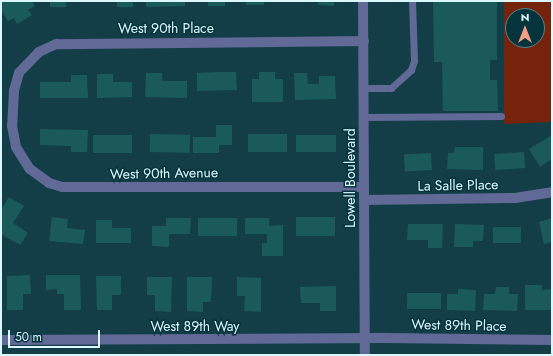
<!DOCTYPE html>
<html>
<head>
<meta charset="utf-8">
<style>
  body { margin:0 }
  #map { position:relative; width:553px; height:356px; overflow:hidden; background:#133e48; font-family:Jost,sans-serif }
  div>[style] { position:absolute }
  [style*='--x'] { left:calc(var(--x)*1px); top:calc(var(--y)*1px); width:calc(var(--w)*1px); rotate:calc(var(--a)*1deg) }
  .green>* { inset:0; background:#76230c }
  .building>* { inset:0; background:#1a5a5a; transform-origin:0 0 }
  .service>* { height:7px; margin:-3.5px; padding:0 3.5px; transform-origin:3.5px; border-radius:3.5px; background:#616996 }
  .minor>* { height:10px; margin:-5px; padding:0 5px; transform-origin:5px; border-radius:5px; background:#616996 }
  .tertiary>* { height:10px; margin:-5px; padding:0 5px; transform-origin:5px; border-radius:5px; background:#616996 }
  span { translate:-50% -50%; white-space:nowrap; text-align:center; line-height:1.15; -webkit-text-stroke:3px #06343d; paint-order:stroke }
  .street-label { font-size:14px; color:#dbf7ff }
  .frame { position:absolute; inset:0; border:2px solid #dbf7ff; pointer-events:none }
  .north { position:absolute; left:505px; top:8px; width:40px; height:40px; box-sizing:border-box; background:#06343d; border:1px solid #5b828b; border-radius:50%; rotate:0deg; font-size:11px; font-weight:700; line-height:16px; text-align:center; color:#dbf7ff }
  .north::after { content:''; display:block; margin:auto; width:14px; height:18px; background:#f49e87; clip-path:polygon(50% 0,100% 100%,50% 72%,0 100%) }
  .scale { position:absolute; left:8px; top:330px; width:92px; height:18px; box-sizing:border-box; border:2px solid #dbf7ff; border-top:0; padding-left:5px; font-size:12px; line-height:14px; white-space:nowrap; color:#dbf7ff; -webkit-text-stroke:3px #06343d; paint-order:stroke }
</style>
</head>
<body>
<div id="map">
  <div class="green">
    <div style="clip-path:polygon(evenodd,504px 1px,552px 1px,551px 122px,504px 124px,504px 1px,513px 16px,537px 16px,537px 40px,513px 40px,513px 16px)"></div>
  </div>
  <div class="building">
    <div style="clip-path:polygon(1px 1px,32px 1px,35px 6px,28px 10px,32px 15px,17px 24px,14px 18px,8px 21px,1px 10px)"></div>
    <div style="left:50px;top:1px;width:16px;height:6px"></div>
    <div style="left:117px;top:1px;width:16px;height:6px"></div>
    <div style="clip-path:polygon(146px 1px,185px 1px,185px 6px,146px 7px)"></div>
    <div style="left:208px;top:1px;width:17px;height:5px"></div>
    <div style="left:246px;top:1px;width:18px;height:4px"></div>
    <div style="clip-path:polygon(318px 1px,334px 1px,334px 6px,318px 5px)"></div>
    <div style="clip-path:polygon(433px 1px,497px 1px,497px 60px,490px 60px,490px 80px,497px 80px,498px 111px,443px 111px,442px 62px,434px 62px)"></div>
    <div style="clip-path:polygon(217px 72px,236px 72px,237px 90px,197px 91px,197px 73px)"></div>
    <div style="clip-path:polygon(259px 72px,275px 72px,275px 79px,283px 79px,283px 102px,252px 102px,252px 79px,259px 79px)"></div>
    <div style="clip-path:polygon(146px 73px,162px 73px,162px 81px,187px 81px,187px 98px,145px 97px)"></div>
    <div style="clip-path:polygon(294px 73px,307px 73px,308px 84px,319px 84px,319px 76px,335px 76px,336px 99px,295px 100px)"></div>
    <div style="clip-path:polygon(97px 74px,113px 74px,113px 82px,132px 82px,132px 97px,97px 98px)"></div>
    <div style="clip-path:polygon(71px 75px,87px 75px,88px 98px,40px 98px,40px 82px,71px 82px)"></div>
    <div style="clip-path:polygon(216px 125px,232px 125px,232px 145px,219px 145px,219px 153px,193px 153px,193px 137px,216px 137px)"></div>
    <div style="clip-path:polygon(40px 129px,88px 130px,87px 152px,71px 152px,71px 146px,40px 145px)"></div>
    <div style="left:150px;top:134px;width:40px;height:18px;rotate:1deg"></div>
    <div style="left:248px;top:134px;width:39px;height:18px"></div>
    <div style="left:93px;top:135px;width:39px;height:18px"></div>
    <div style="left:296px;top:135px;width:40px;height:17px"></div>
    <div style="clip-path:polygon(552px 135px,552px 159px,540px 167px,529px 149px)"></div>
    <div style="clip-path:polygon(455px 147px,483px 147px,483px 170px,447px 169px,448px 153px,454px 153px)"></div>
    <div style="left:524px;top:152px;width:16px;height:30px;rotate:86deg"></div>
    <div style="left:431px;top:153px;width:17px;height:27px;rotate:87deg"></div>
    <div style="clip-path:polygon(9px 197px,24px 206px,13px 223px,28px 233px,20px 245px,1px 234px,1px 210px)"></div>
    <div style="clip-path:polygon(52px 217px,68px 219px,67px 228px,85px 230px,83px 244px,49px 241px)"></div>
    <div style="left:296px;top:217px;width:39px;height:19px"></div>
    <div style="clip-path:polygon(166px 218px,191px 218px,190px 234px,169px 234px,169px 247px,152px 246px,152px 226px,166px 226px)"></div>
    <div style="left:198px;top:218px;width:39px;height:18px"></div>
    <div style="clip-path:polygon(245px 218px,269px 218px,269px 226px,283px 225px,283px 256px,262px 256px,262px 243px,267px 243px,267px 234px,245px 234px)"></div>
    <div style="clip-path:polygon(552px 218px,552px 242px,544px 244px,539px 222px)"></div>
    <div style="clip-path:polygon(96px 220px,112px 220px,112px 228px,131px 228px,131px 243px,96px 243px)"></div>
    <div style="clip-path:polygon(408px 224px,443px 224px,442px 248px,428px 248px,428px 240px,407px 240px)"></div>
    <div style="clip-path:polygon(455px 224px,484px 225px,483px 241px,473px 241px,473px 247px,454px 247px)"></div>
    <div style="left:493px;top:227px;width:28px;height:16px"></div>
    <div style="clip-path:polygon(30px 275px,31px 294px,23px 294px,23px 310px,7px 310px,7px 276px)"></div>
    <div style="clip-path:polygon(46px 275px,80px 275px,81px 310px,64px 310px,64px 294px,57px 294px,57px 289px,46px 290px)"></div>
    <div style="clip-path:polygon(96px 276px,121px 276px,121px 295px,112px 295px,112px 310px,97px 310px)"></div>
    <div style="clip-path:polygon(147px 277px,172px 277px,171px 312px,155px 311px,155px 295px,147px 295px)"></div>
    <div style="clip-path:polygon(187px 277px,212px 277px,211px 302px,203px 302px,203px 312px,187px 311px)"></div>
    <div style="clip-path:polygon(237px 277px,261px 278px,261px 312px,244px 311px,245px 296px,237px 296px)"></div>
    <div style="clip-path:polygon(525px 285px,542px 285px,542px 290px,552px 289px,552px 310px,525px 310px)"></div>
    <div style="clip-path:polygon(336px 286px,336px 311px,320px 311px,320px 303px,301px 303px,300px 287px)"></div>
    <div style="clip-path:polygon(496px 287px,509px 287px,509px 294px,518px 294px,517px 311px,483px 310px,484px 294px,495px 294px)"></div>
    <div style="clip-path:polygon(458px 289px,476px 290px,475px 311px,447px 310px,447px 294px,458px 294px)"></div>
    <div style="left:441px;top:293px;width:16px;height:34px;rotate:90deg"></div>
  </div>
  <div class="service">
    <div style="--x:363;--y:88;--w:28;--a:0"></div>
    <div style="--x:391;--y:88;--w:27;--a:-42"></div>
    <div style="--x:411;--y:70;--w:9;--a:-72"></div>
    <div style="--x:414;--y:61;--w:60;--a:-91.9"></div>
    <div style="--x:364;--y:117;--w:137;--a:-0.4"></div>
  </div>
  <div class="minor">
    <div style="--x:364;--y:41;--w:308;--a:179.4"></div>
    <div style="--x:56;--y:44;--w:19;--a:155"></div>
    <div style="--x:39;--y:52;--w:29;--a:134"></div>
    <div style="--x:19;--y:73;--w:19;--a:106"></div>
    <div style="--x:14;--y:91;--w:35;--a:93"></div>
    <div style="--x:12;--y:126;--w:21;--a:79"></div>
    <div style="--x:16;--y:147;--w:26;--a:58"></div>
    <div style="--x:30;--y:169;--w:24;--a:36"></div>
    <div style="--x:49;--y:183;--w:14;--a:17"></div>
    <div style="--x:62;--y:187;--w:302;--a:0"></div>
    <div style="--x:364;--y:200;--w:151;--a:-0.8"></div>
    <div style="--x:515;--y:198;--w:37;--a:-9"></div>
    <div style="--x:1;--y:340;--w:383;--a:-0.3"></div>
    <div style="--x:384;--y:338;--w:168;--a:0.7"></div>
  </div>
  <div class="tertiary">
    <div style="--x:363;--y:1;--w:354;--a:89.7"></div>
  </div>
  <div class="street-label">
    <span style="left:166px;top:28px">West 90th Place</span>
    <span style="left:164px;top:173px;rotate:-1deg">West 90th Avenue</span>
    <span style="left:350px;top:178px;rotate:-90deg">Lowell Boulevard</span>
    <span style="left:458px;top:185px;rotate:-1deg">La Salle Place</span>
    <span style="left:459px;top:325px;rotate:1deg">West 89th Place</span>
    <span style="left:195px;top:326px">West 89th Way</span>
  </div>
  <div class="frame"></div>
  <div class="north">N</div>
  <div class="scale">50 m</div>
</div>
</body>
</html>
